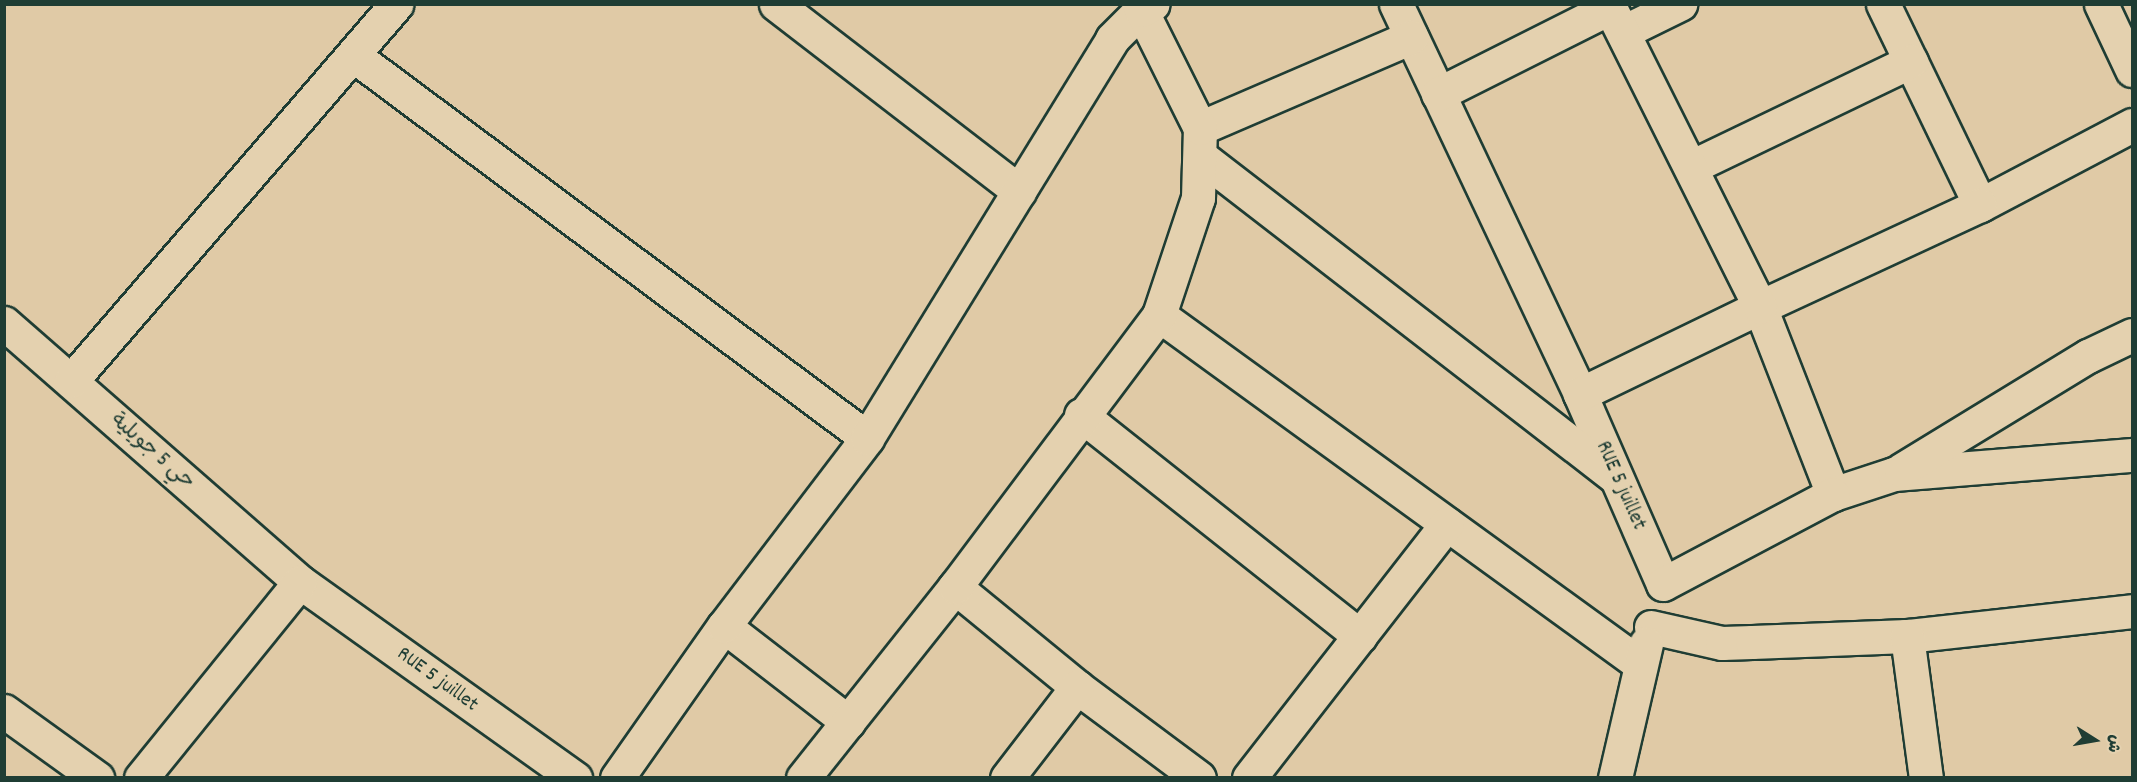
<!DOCTYPE html>
<html>
<head>
<meta charset="utf-8">
<style>
  body { margin:0 }
  #map { position:relative; width:2137px; height:782px; overflow:hidden; background:#e0caa6; font-family:Dekko,"Playpen Sans Arabic",sans-serif }
  div>[style] { position:absolute }
  [style*='--x'] { left:calc(var(--x)*1px); top:calc(var(--y)*1px); width:calc(var(--w)*1px); rotate:calc(var(--a)*1deg) }
  .roads { filter:drop-shadow(2px 0 #1f3d34) drop-shadow(-2px 0 #1f3d34) drop-shadow(0 2px #1f3d34) drop-shadow(0 -2px #1f3d34) }
  .minor>* { height:33px; margin:-16.5px; padding:0 16.5px; transform-origin:16.5px; border-radius:16.5px; background:#e4d1af }
  span { translate:-50% -50%; white-space:nowrap; text-align:center; line-height:1.15; -webkit-text-stroke:4.5px #e4d1af; paint-order:stroke }
  .street-label { font-size:21px; color:#1f3d34 }
  .frame { position:absolute; inset:0; border:6px solid #1f3d34; pointer-events:none }
  .north { position:absolute; left:2065px; top:710px; width:60px; height:60px; -webkit-text-stroke:4px #e4d1af; paint-order:stroke; rotate:101deg; font-size:16px; font-weight:700; line-height:24px; text-align:center; color:#1f3d34 }
  .north::after { content:''; display:block; margin:auto; width:21px; height:27px; background:#1f3d34; clip-path:polygon(50% 0,100% 100%,50% 72%,0 100%) }
</style>
</head>
<body>
<div id="map">
  <div class="roads">
    <div class="minor">
      <div style="--x:776;--y:4;--w:307;--a:37.6"></div>
      <div style="--x:1396;--y:4;--w:431;--a:64.7"></div>
      <div style="--x:1580;--y:394;--w:207;--a:66.4"></div>
      <div style="--x:1883;--y:4;--w:223;--a:64.2"></div>
      <div style="--x:2101;--y:4;--w:73;--a:64.8"></div>
      <div style="--x:1623;--y:32;--w:64;--a:-26.2"></div>
      <div style="--x:353;--y:55;--w:641;--a:36.69"></div>
      <div style="--x:1438;--y:94;--w:191;--a:-26.7"></div>
      <div style="--x:2132;--y:125;--w:172;--a:152.2"></div>
      <div style="--x:1980;--y:205;--w:242;--a:155.1"></div>
      <div style="--x:1760;--y:307;--w:201;--a:68.7"></div>
      <div style="--x:1833;--y:494;--w:64;--a:-18.2"></div>
      <div style="--x:1894;--y:474;--w:239;--a:-4.6"></div>
      <div style="--x:1200;--y:128;--w:230;--a:-23.3"></div>
      <div style="--x:1200;--y:156;--w:523;--a:37.7"></div>
      <div style="--x:1691;--y:167;--w:244;--a:-25.7"></div>
      <div style="--x:1159;--y:315;--w:594;--a:35.96"></div>
      <div style="--x:4;--y:323;--w:393;--a:41.2"></div>
      <div style="--x:300;--y:582;--w:338;--a:35.5"></div>
      <div style="--x:71;--y:381;--w:498;--a:-49.2"></div>
      <div style="--x:1580;--y:394;--w:200;--a:-25.8"></div>
      <div style="--x:1760;--y:307;--w:339;--a:-116.6"></div>
      <div style="--x:1081;--y:415;--w:356;--a:38.4"></div>
      <div style="--x:1901;--y:470;--w:219;--a:-31.4"></div>
      <div style="--x:2088;--y:356;--w:49;--a:-25.5"></div>
      <div style="--x:1663;--y:584;--w:192;--a:-27.9"></div>
      <div style="--x:955;--y:587;--w:158;--a:39.3"></div>
      <div style="--x:1077;--y:687;--w:152;--a:36.7"></div>
      <div style="--x:724;--y:626;--w:157;--a:37.7"></div>
      <div style="--x:1651;--y:627;--w:73;--a:12.7"></div>
      <div style="--x:1722;--y:643;--w:30;--a:-2"></div>
      <div style="--x:1752;--y:642;--w:155;--a:-2.2"></div>
      <div style="--x:1907;--y:636;--w:226;--a:-6.3"></div>
      <div style="--x:1907;--y:636;--w:143;--a:82.4"></div>
      <div style="--x:4;--y:711;--w:115;--a:35.8"></div>
      <div style="--x:141;--y:778;--w:252;--a:-51"></div>
      <div style="--x:617;--y:778;--w:186;--a:-54.9"></div>
      <div style="--x:724;--y:626;--w:236;--a:-52.7"></div>
      <div style="--x:867;--y:438;--w:468;--a:-58.4"></div>
      <div style="--x:1112;--y:39;--w:41;--a:-45"></div>
      <div style="--x:1141;--y:10;--w:6;--a:-108"></div>
      <div style="--x:803;--y:778;--w:244;--a:-51.5"></div>
      <div style="--x:955;--y:587;--w:340;--a:-53.1"></div>
      <div style="--x:1159;--y:315;--w:123;--a:-71.6"></div>
      <div style="--x:1198;--y:198;--w:70;--a:-88.4"></div>
      <div style="--x:1200;--y:128;--w:132;--a:-116.6"></div>
      <div style="--x:1141;--y:10;--w:13;--a:-27"></div>
      <div style="--x:1007;--y:778;--w:115;--a:-52.4"></div>
      <div style="--x:1249;--y:778;--w:322;--a:-52.1"></div>
      <div style="--x:1615;--y:778;--w:138;--a:-77"></div>
    </div>
  </div>
  <div class="street-label">
    <span style="left:152px;top:452px;rotate:41deg">حي 5 جويلية</span>
    <span style="left:1620px;top:486px;rotate:66deg">RUE 5 juillet</span>
    <span style="left:437px;top:680px;rotate:36deg">RUE 5 juillet</span>
  </div>
  <div class="frame"></div>
  <div class="north">ش</div>
</div>
</body>
</html>
